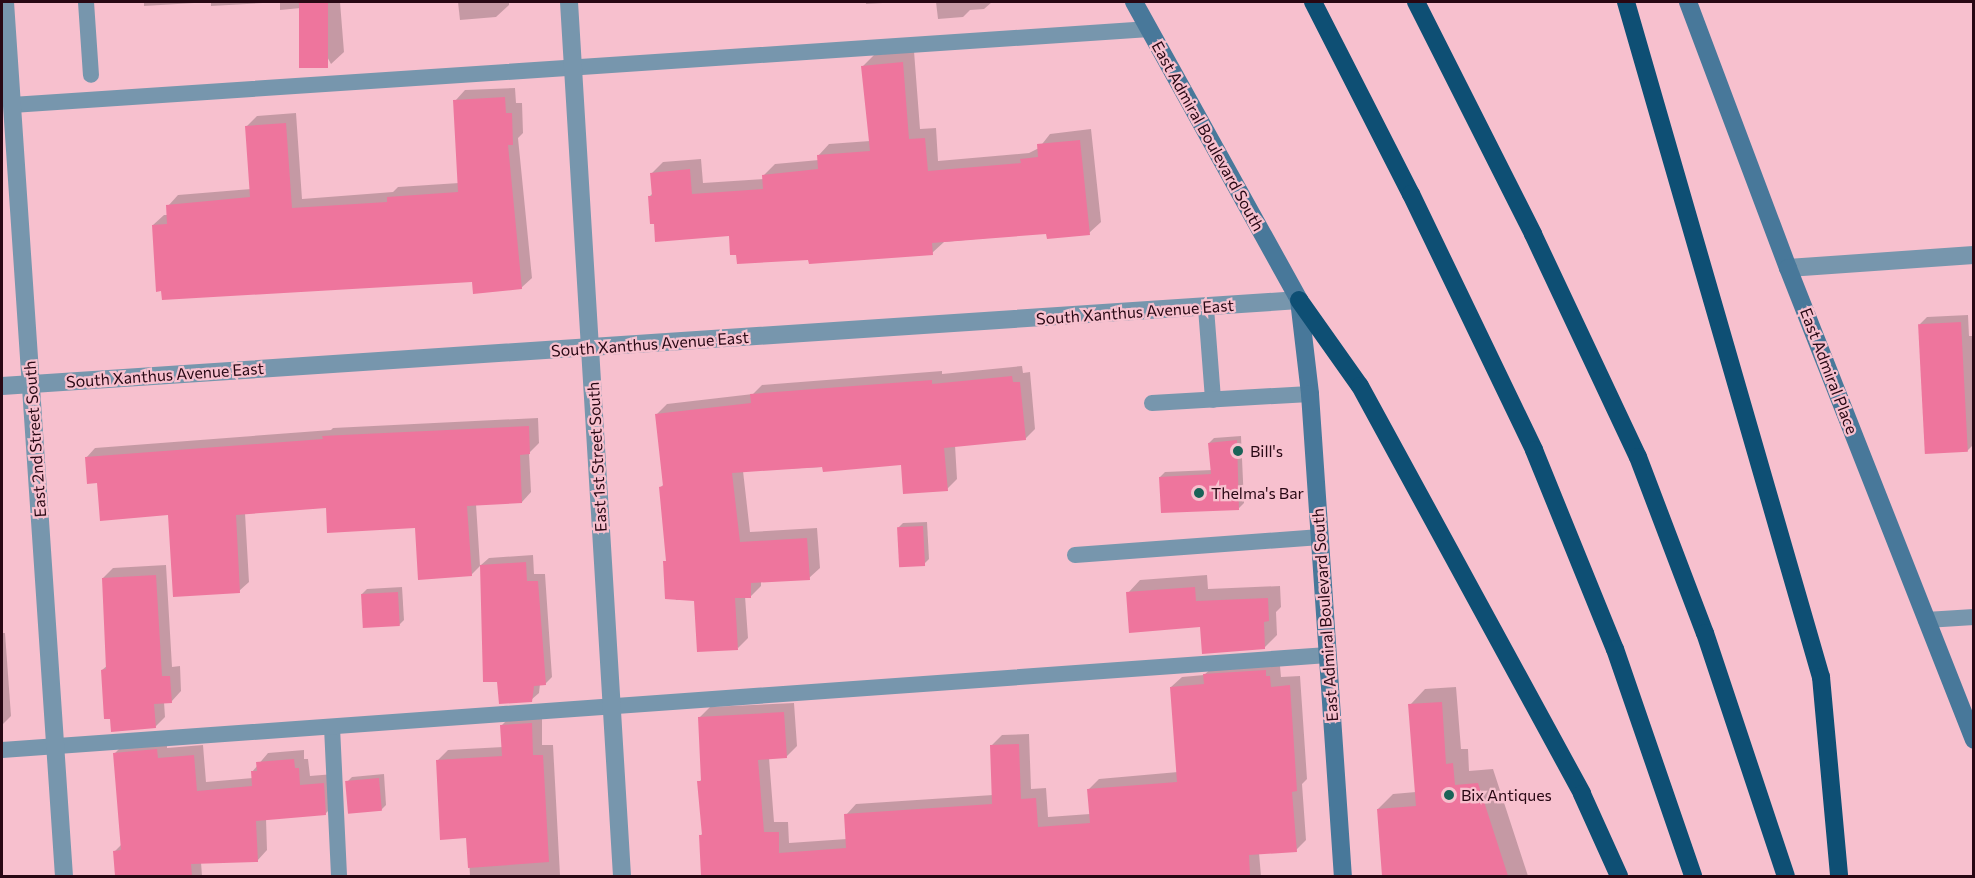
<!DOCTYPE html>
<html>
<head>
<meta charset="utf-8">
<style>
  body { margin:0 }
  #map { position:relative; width:1975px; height:878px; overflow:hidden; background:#f7c0ce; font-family:Commissioner,sans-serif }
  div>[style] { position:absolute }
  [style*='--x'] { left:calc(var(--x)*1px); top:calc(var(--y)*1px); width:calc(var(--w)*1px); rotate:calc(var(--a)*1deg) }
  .shadow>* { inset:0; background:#0003 }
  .building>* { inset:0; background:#ee759d; transform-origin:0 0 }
  .lane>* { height:16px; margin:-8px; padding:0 8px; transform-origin:8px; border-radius:8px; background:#7796ad }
  .street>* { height:18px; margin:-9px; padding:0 9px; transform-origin:9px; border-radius:9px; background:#7796ad }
  .secondary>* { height:18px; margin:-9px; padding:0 9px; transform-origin:9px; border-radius:9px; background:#48789a }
  .highway>* { height:18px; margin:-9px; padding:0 9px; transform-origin:9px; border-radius:9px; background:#0e4f74 }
  .dots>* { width:16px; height:16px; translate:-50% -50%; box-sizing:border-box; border:3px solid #f7c0ce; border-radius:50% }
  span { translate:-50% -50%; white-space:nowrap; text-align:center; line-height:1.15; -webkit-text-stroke:4.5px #f7c0ce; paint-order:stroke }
  .street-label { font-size:16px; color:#280814 }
  .poi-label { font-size:16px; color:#280814 }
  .left { translate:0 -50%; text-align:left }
  .frame { position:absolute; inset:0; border:3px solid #280814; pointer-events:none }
</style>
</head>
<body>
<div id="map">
  <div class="shadow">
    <div style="clip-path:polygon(144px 2px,340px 2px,344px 52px,331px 64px,301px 8px,280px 10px,280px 2px,211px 6px,211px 2px,144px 6px)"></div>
    <div style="clip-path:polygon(458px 2px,509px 2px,509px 5px,496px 17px,460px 20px)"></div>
    <div style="clip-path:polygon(866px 2px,900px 2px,866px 4px)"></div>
    <div style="clip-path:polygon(936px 2px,992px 2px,984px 9px,970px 10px,963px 17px,938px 19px)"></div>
    <div style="clip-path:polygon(914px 51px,920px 129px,936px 128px,938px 161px,1029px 153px,1039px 148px,1050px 134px,1091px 129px,1101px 222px,1089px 233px,1048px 232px,944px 242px,932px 253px,810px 258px,737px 253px,730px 234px,655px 222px,649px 197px,653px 193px,652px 173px,663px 162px,701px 159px,703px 183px,764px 179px,764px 175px,775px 164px,819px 160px,818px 156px,829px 144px,870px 141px,863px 66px,874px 55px)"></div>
    <div style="clip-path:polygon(515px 88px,516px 103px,522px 103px,523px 133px,518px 138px,532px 278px,521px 288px,153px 225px,164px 215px,168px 215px,168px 206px,178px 195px,251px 189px,247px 126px,257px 116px,296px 113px,302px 199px,393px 192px,398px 187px,459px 183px,455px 101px,465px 90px)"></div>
    <div style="clip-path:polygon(1968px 315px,1969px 336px,1974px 336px,1974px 444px,1967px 451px,1920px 324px,1927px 317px)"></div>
    <div style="clip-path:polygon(1022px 366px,1023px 373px,1030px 372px,1035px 429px,1025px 439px,955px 445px,957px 479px,947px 489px,902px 463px,743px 471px,750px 532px,817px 528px,820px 568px,809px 578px,761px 581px,761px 586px,751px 596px,745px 596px,748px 638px,738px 648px,696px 599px,676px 600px,665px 562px,667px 560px,661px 487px,664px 484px,657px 414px,667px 404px,753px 394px,762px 385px,942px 371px,942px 374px)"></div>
    <div style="clip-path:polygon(538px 418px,539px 443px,529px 453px,531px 492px,522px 502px,476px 504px,480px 566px,471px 575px,416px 527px,327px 506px,245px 513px,249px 582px,239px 591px,169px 514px,98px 481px,86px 458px,95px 448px,331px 430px,333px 428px)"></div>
    <div style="clip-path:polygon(1241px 436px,1244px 503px,1239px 508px,1160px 477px,1165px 472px,1212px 470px,1209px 443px,1214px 438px)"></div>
    <div style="clip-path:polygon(927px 522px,929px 559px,924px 564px,898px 528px,903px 523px)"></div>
    <div style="clip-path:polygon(533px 555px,534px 574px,545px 574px,552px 677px,545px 684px,540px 684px,539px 693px,531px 700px,481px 565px,489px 558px)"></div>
    <div style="clip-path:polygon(166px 565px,172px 667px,180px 666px,181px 691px,171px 702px,164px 702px,165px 717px,155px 727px,102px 670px,108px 665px,103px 578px,113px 568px)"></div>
    <div style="clip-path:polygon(1207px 575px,1208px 589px,1280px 586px,1281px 607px,1276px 612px,1277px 635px,1264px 648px,1202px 625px,1128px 593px,1140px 580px)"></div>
    <div style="clip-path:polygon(402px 587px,404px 620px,399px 625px,362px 594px,367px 589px)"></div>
    <div style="clip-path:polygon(2px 633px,5px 633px,11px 716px,2px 725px)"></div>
    <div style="clip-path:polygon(1215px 665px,1280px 666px,1281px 677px,1300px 676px,1307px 779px,1302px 784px,1306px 840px,1296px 850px,1259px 853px,1261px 876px,702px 876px,700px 836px,703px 833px,699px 782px,703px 778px,699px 718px,710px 707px,794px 703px,797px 746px,786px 757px,769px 758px,774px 822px,788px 822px,789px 843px,847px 839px,846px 815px,856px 804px,993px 795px,991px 746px,1002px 735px,1029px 734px,1031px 789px,1046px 788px,1048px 817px,1090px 814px,1089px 789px,1099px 779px,1178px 772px,1171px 687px,1182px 677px,1204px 675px)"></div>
    <div style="clip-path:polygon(1456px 687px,1461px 749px,1468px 749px,1469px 771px,1493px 769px,1528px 876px,1383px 876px,1378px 809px,1393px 794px,1416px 792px,1410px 705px,1425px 689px)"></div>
    <div style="clip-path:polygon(542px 713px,542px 745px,553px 745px,560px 875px,570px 876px,470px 876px,468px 837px,438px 760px,448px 750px,503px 747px,502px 725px,512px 715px)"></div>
    <div style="clip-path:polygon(167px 740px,167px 748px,203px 745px,206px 782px,253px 778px,252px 772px,268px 753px,304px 750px,304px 759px,308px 759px,310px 776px,334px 774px,335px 804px,325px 814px,266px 818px,267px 850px,257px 861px,201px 862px,202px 876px,116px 876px,115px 851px,122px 844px,115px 753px,125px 743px)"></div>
    <div style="clip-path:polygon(384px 774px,386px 805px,381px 810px,347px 782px,352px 777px)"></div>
  </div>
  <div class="building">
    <div style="left:299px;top:2px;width:29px;height:66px"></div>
    <div style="clip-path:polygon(903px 62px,909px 139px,925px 138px,928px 171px,1021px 163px,1020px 159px,1038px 157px,1037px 144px,1080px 140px,1090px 235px,1047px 239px,1046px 234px,932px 243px,933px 255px,809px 264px,808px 260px,737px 264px,736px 255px,730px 255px,729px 236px,655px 242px,654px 224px,650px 224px,648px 196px,652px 196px,650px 173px,690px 169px,692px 194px,763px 189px,762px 175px,818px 169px,817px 155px,870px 151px,861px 66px)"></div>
    <div style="clip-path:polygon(505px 97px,506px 113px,512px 113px,513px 145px,508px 145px,522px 289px,473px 294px,472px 282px,162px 300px,161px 291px,156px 292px,152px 225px,167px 224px,166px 205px,250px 197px,245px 126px,286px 123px,292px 208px,387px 202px,387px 197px,458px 192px,453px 100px)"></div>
    <div style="left:1961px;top:322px;width:130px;height:43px;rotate:87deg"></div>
    <div style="clip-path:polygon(1012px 376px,1013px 382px,1020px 382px,1026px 440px,944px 448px,948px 491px,903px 494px,901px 465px,823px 472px,822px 467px,732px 473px,740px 542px,807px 538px,810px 580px,751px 583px,751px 598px,735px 598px,738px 650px,697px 652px,694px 601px,665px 599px,663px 561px,666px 561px,659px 487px,663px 486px,655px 414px,751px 403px,750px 394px,932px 380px,932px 384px)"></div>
    <div style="clip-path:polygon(529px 426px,530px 454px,520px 455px,522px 503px,467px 506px,472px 576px,418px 580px,415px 528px,327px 533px,326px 508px,236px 515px,240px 593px,173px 597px,168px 515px,100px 521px,97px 483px,87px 484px,85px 457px,323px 439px,322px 436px)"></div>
    <div style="clip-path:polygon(1237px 440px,1239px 510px,1161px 513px,1159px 477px,1211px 474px,1208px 443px)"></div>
    <div style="left:923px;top:526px;width:40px;height:26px;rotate:87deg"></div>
    <div style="clip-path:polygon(526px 562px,527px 581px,538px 581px,546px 685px,534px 686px,532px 702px,499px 704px,497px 682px,483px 682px,480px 565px)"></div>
    <div style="clip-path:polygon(156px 575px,162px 676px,170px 676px,172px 703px,154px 704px,156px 728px,111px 732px,110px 719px,104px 719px,101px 670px,106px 669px,102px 578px)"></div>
    <div style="clip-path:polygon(1195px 587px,1196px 601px,1268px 598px,1269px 621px,1264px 622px,1265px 649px,1202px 654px,1200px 627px,1129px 633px,1126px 592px)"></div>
    <div style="left:398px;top:592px;width:34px;height:37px;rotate:87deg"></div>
    <div style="clip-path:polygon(1266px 670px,1266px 676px,1270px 676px,1271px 687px,1290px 685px,1297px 791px,1292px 792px,1297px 852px,1249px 855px,1250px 876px,701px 876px,699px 835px,702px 835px,697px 781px,701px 781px,698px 717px,784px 712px,787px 758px,758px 760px,764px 832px,779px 832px,779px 853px,846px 848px,844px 814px,992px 804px,990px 745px,1019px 744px,1021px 799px,1036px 798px,1038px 827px,1090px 823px,1087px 789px,1177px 782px,1170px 687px,1204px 684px,1203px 674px)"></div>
    <div style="clip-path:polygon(1442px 702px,1446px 764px,1453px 763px,1455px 785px,1478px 783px,1508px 876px,1382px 876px,1377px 809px,1416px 806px,1408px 704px)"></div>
    <div style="clip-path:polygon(532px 723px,533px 755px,543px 755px,549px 862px,468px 868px,466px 838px,440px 840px,436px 760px,502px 756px,500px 725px)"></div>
    <div style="clip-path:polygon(157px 749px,158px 758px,194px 755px,197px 791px,252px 786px,251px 771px,257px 771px,256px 762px,294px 759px,295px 768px,299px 768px,300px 785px,324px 783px,326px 815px,256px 821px,258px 862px,191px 864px,192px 876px,115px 876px,113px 851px,121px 850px,113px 753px)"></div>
    <div style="left:379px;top:778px;width:33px;height:34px;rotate:85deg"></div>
  </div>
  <div class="lane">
    <div style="--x:86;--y:2;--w:73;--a:86.1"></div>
    <div style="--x:12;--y:105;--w:1140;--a:-3.82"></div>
    <div style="--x:1206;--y:308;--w:92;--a:85.6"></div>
    <div style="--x:1152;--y:403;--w:158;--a:-3.3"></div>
    <div style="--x:1075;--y:555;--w:246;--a:-4.2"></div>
    <div style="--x:1926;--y:620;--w:48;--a:-3.6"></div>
    <div style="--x:332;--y:727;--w:149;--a:87.3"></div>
    <div style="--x:2;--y:750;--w:1329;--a:-4.1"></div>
  </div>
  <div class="street">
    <div style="--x:5;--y:2;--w:876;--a:86.14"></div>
    <div style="--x:569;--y:2;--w:876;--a:86.53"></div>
    <div style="--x:1788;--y:268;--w:186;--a:-4"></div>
    <div style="--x:2;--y:386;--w:1300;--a:-3.79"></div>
  </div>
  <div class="secondary">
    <div style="--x:1134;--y:2;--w:341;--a:61"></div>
    <div style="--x:1299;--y:300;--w:95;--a:83.3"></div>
    <div style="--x:1310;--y:394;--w:483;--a:86.1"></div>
    <div style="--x:1688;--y:2;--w:284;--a:69.4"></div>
    <div style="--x:1788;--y:268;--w:507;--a:68.49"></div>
  </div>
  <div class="highway">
    <div style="--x:1313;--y:2;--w:216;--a:63"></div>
    <div style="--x:1411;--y:194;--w:284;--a:64.3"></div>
    <div style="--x:1534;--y:450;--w:215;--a:67.9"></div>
    <div style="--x:1615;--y:649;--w:240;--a:71"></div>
    <div style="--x:1416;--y:2;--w:260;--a:63.2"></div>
    <div style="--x:1533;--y:234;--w:246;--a:64.8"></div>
    <div style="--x:1638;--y:457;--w:188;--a:69.2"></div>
    <div style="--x:1705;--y:633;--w:256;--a:71.6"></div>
    <div style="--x:1626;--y:2;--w:703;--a:73.89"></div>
    <div style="--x:1821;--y:677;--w:200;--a:84.8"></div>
    <div style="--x:1299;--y:300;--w:105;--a:54.7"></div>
    <div style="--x:1360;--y:386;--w:464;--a:61.4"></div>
    <div style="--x:1582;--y:794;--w:90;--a:65.7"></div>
  </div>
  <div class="dots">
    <div style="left:1238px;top:451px;background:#1a6358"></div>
    <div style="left:1199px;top:493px;background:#1a6358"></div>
    <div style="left:1449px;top:795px;background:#1a6358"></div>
  </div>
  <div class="street-label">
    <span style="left:1208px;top:136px;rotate:61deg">East Admiral Boulevard South</span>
    <span style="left:1135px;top:312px;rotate:-4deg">South Xanthus Avenue East</span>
    <span style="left:650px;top:344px;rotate:-4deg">South Xanthus Avenue East</span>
    <span style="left:1829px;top:371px;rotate:69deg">East Admiral Place</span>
    <span style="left:165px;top:375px;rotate:-4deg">South Xanthus Avenue East</span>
    <span style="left:35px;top:439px;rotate:-94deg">East 2nd Street South</span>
    <span style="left:597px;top:457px;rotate:-93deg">East 1st Street South</span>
    <span style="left:1325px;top:615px;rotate:-94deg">East Admiral Boulevard South</span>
  </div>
  <div class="poi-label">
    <span class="left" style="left:1250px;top:451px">Bill's</span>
    <span class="left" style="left:1211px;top:493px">Thelma's Bar</span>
    <span class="left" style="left:1461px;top:795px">Bix Antiques</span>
  </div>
  <div class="frame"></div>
</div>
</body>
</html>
